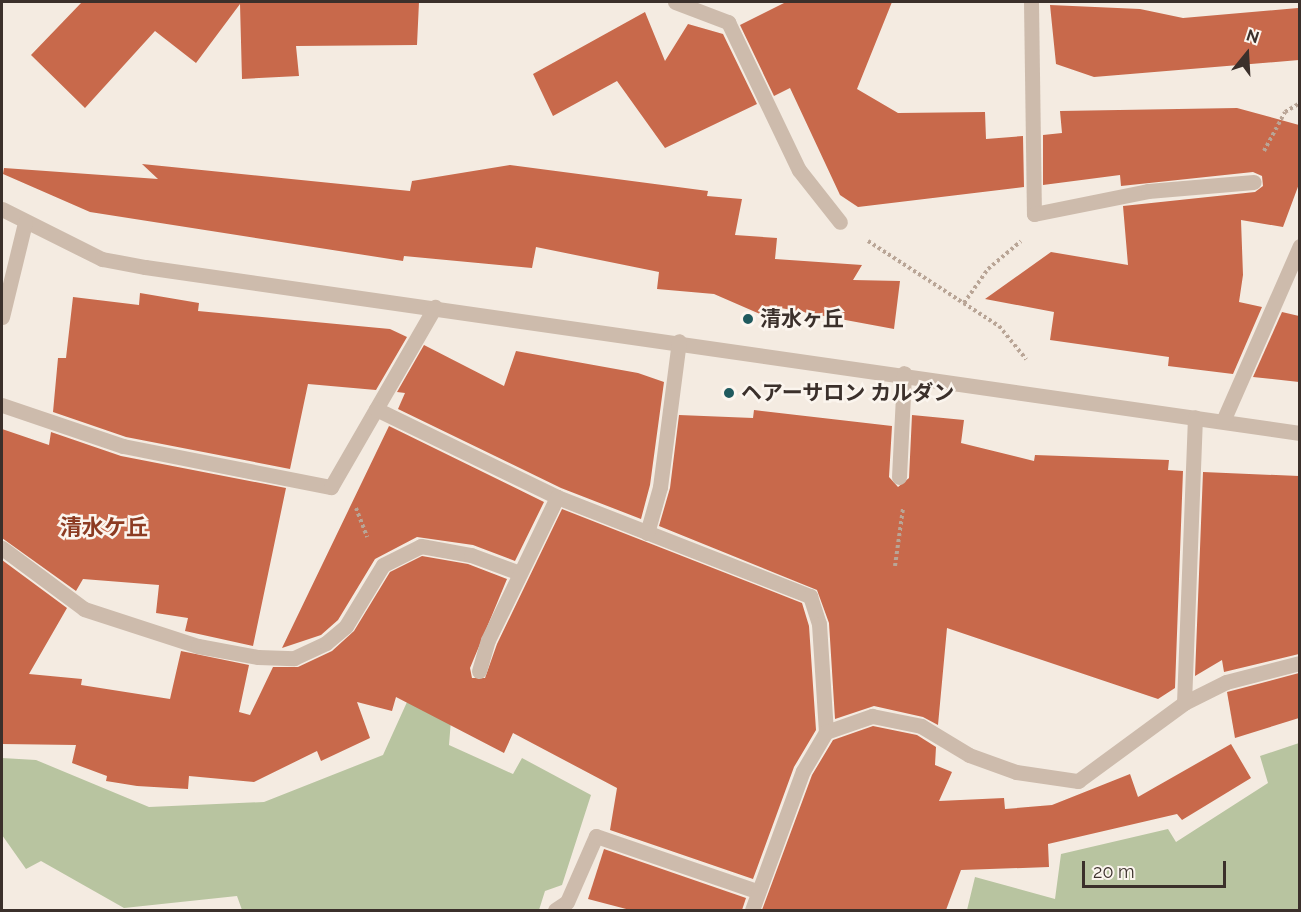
<!DOCTYPE html>
<html>
<head>
<meta charset="utf-8">
<style>
  body { margin:0 }
  #map { position:relative; width:1301px; height:912px; overflow:hidden; background:#f4ebe1; font-family:Raleway,"Noto Sans JP",sans-serif }
  div>[style] { position:absolute }
  [style*='--x'] { left:calc(var(--x)*1px); top:calc(var(--y)*1px); width:calc(var(--w)*1px); rotate:calc(var(--a)*1deg) }
  .green>* { inset:0; background:#b8c4a0 }
  .building>* { inset:0; background:#c8694b }
  .path>* { height:4px; margin-top:-2px; transform-origin:0; background:repeating-linear-gradient(90deg,#b9a596 0 3px,transparent 0 6px) }
  .minor>* { height:15px; margin:-7.5px; padding:0 7.5px; transform-origin:7.5px; border-radius:7.5px; background:#cdbbac }
  .dots>* { width:16px; height:16px; translate:-50% -50%; box-sizing:border-box; border:3px solid #fbf5ee; border-radius:50% }
  span { translate:-50% -50%; white-space:nowrap; text-align:center; line-height:1.15; -webkit-text-stroke:5px #fbf5ee; paint-order:stroke }
  .poi-label { font-size:21px; color:#3b302b; font-weight:700 }
  .left { translate:0 -50%; text-align:left }
  .neighbourhood-label { font-size:22px; color:#8c3b22; font-weight:700 }
  .frame { position:absolute; inset:0; border:3px solid #3b302b; pointer-events:none }
  .north { position:absolute; left:1217px; top:24px; width:60px; height:60px; -webkit-text-stroke:4px #fbf5ee; paint-order:stroke; rotate:18deg; font-size:16px; font-weight:700; line-height:24px; text-align:center; color:#3b302b }
  .north::after { content:''; display:block; margin:auto; width:21px; height:27px; background:#3b302b; clip-path:polygon(50% 0,100% 100%,50% 72%,0 100%) }
  .scale { position:absolute; left:1082px; top:861px; width:144px; height:27px; box-sizing:border-box; border:3px solid #3b302b; border-top:0; padding-left:8px; font-size:18px; line-height:21px; white-space:nowrap; color:#3b302b; -webkit-text-stroke:4px #fbf5ee; paint-order:stroke }
</style>
</head>
<body>
<div id="map">
  <div class="green">
    <div style="clip-path:polygon(407px 702px,451px 720px,449px 745px,513px 774px,522px 758px,591px 795px,562px 885px,545px 891px,539px 910px,242px 910px,237px 896px,124px 908px,41px 861px,26px 869px,2px 835px,2px 758px,36px 760px,149px 807px,264px 802px,383px 755px)"></div>
    <div style="clip-path:polygon(1299px 743px,1299px 910px,967px 910px,975px 877px,1055px 899px,1061px 854px,1168px 829px,1176px 842px,1268px 783px,1260px 756px)"></div>
  </div>
  <div class="building">
    <div style="clip-path:polygon(82px 2px,419px 2px,417px 45px,296px 46px,299px 76px,242px 79px,240px 4px,196px 63px,155px 31px,85px 108px,31px 55px)"></div>
    <div style="clip-path:polygon(786px 2px,892px 2px,857px 89px,898px 113px,985px 112px,986px 139px,1023px 136px,1024px 187px,858px 207px,840px 195px,790px 88px,774px 96px,740px 25px)"></div>
    <div style="clip-path:polygon(1050px 5px,1140px 9px,1183px 18px,1298px 8px,1299px 60px,1094px 77px,1056px 64px)"></div>
    <div style="clip-path:polygon(645px 12px,665px 61px,688px 24px,723px 34px,757px 104px,665px 148px,617px 81px,553px 116px,533px 74px)"></div>
    <div style="clip-path:polygon(1237px 108px,1299px 125px,1299px 184px,1283px 227px,1241px 220px,1243px 275px,1239px 302px,1262px 307px,1233px 374px,1168px 366px,1169px 357px,1050px 340px,1054px 312px,985px 299px,1051px 252px,1128px 265px,1123px 206px,1255px 192px,1263px 186px,1262px 176px,1253px 172px,1121px 186px,1120px 175px,1043px 185px,1043px 135px,1062px 133px,1060px 111px)"></div>
    <div style="clip-path:polygon(142px 164px,410px 191px,412px 181px,510px 165px,708px 191px,707px 196px,742px 199px,735px 235px,777px 238px,775px 259px,862px 265px,853px 280px,900px 281px,894px 329px,770px 306px,769px 318px,714px 294px,657px 289px,659px 272px,536px 247px,532px 268px,404px 256px,403px 261px,90px 212px,3px 174px,4px 168px,158px 179px)"></div>
    <div style="clip-path:polygon(140px 293px,199px 303px,198px 311px,390px 329px,407px 337px,376px 390px,308px 384px,290px 469px,126px 437px,53px 412px,58px 358px,66px 358px,73px 297px,139px 305px)"></div>
    <div style="clip-path:polygon(1282px 312px,1299px 316px,1299px 382px,1253px 377px)"></div>
    <div style="clip-path:polygon(424px 345px,504px 386px,516px 351px,638px 373px,664px 382px,650px 485px,641px 519px,561px 488px,398px 409px,405px 393px,397px 392px)"></div>
    <div style="clip-path:polygon(754px 410px,892px 426px,889px 477px,898px 487px,909px 478px,912px 415px,964px 420px,961px 443px,1034px 461px,1035px 455px,1169px 460px,1168px 470px,1183px 471px,1175px 688px,1158px 699px,947px 628px,938px 725px,923px 717px,874px 706px,835px 719px,829px 623px,817px 590px,659px 526px,670px 488px,679px 415px,753px 418px)"></div>
    <div style="clip-path:polygon(389px 426px,544px 502px,515px 561px,473px 545px,417px 537px,375px 559px,338px 620px,321px 635px,282px 648px)"></div>
    <div style="clip-path:polygon(2px 429px,49px 445px,51px 432px,121px 456px,286px 488px,253px 646px,185px 631px,188px 618px,156px 613px,159px 585px,83px 579px,76px 591px,2px 538px)"></div>
    <div style="clip-path:polygon(1203px 472px,1299px 476px,1299px 654px,1224px 672px,1222px 660px,1195px 676px)"></div>
    <div style="clip-path:polygon(562px 509px,802px 603px,809px 626px,816px 730px,794px 767px,753px 879px,610px 830px,617px 788px,513px 733px,504px 753px,396px 697px,392px 711px,357px 702px,370px 738px,321px 761px,317px 751px,254px 782px,189px 776px,188px 789px,137px 786px,106px 781px,107px 776px,72px 763px,76px 745px,2px 744px,2px 560px,67px 608px,29px 674px,82px 679px,81px 685px,170px 699px,181px 651px,249px 665px,239px 712px,250px 715px,273px 667px,298px 667px,332px 651px,354px 631px,390px 572px,422px 556px,468px 564px,507px 579px,470px 668px,472px 678px,485px 678px,497px 644px)"></div>
    <div style="clip-path:polygon(1299px 673px,1299px 718px,1235px 738px,1227px 692px)"></div>
    <div style="clip-path:polygon(873px 726px,917px 735px,936px 747px,935px 765px,952px 772px,939px 801px,1004px 798px,1005px 809px,1052px 805px,1130px 774px,1138px 797px,1231px 744px,1251px 778px,1182px 820px,1177px 814px,1048px 844px,1049px 867px,961px 870px,946px 910px,762px 910px,812px 775px,833px 740px)"></div>
    <div style="clip-path:polygon(604px 849px,746px 898px,742px 910px,630px 910px,588px 899px)"></div>
  </div>
  <div class="path">
    <div style="--x:1264;--y:151;--w:44;--a:-61.7"></div>
    <div style="--x:1285;--y:112;--w:17;--a:-31"></div>
    <div style="--x:868;--y:241;--w:156;--a:33"></div>
    <div style="--x:999;--y:326;--w:43;--a:50.7"></div>
    <div style="--x:964;--y:303;--w:42;--a:-54.8"></div>
    <div style="--x:988;--y:269;--w:43;--a:-40.3"></div>
    <div style="--x:356;--y:508;--w:31;--a:69"></div>
    <div style="--x:895;--y:566;--w:59;--a:-82.1"></div>
  </div>
  <div class="minor">
    <div style="--x:675;--y:2;--w:57;--a:20.7"></div>
    <div style="--x:728;--y:22;--w:164;--a:64.4"></div>
    <div style="--x:799;--y:170;--w:66;--a:51.7"></div>
    <div style="--x:1031;--y:2;--w:212;--a:89.2"></div>
    <div style="--x:1034;--y:214;--w:116;--a:-11.4"></div>
    <div style="--x:1148;--y:191;--w:106;--a:-4.9"></div>
    <div style="--x:2;--y:209;--w:112;--a:26.6"></div>
    <div style="--x:102;--y:259;--w:44;--a:10.5"></div>
    <div style="--x:145;--y:267;--w:1167;--a:8.18"></div>
    <div style="--x:2;--y:317;--w:97;--a:-76.3"></div>
    <div style="--x:2;--y:405;--w:128;--a:18.7"></div>
    <div style="--x:123;--y:446;--w:212;--a:11.2"></div>
    <div style="--x:331;--y:487;--w:208;--a:-60"></div>
    <div style="--x:376;--y:409;--w:201;--a:25.9"></div>
    <div style="--x:557;--y:497;--w:272;--a:21.4"></div>
    <div style="--x:810;--y:596;--w:29;--a:72"></div>
    <div style="--x:819;--y:624;--w:108;--a:86.3"></div>
    <div style="--x:1223;--y:421;--w:191;--a:-66.3"></div>
    <div style="--x:899;--y:477;--w:104;--a:-87.2"></div>
    <div style="--x:647;--y:533;--w:48;--a:-74.2"></div>
    <div style="--x:660;--y:487;--w:147;--a:-82.6"></div>
    <div style="--x:2;--y:548;--w:102;--a:36.6"></div>
    <div style="--x:84;--y:609;--w:120;--a:18"></div>
    <div style="--x:198;--y:646;--w:61;--a:10.4"></div>
    <div style="--x:258;--y:657;--w:36;--a:2"></div>
    <div style="--x:294;--y:658;--w:35;--a:-25"></div>
    <div style="--x:326;--y:643;--w:26;--a:-40"></div>
    <div style="--x:346;--y:626;--w:71;--a:-58.8"></div>
    <div style="--x:383;--y:565;--w:42;--a:-26.6"></div>
    <div style="--x:421;--y:546;--w:51;--a:10.2"></div>
    <div style="--x:471;--y:555;--w:52;--a:20.2"></div>
    <div style="--x:479;--y:671;--w:32;--a:-74"></div>
    <div style="--x:488;--y:640;--w:159;--a:-64.2"></div>
    <div style="--x:1184;--y:703;--w:47;--a:-26.6"></div>
    <div style="--x:1226;--y:682;--w:76;--a:-14.4"></div>
    <div style="--x:555;--y:910;--w:14;--a:-34"></div>
    <div style="--x:567;--y:902;--w:72;--a:-66.3"></div>
    <div style="--x:596;--y:836;--w:170;--a:18.9"></div>
    <div style="--x:752;--y:910;--w:148;--a:-69.9"></div>
    <div style="--x:803;--y:771;--w:45;--a:-59.5"></div>
    <div style="--x:826;--y:732;--w:49;--a:-19.2"></div>
    <div style="--x:872;--y:716;--w:50;--a:11.5"></div>
    <div style="--x:921;--y:726;--w:56;--a:31.1"></div>
    <div style="--x:969;--y:755;--w:50;--a:19.9"></div>
    <div style="--x:1016;--y:772;--w:63;--a:8.3"></div>
    <div style="--x:1078;--y:781;--w:132;--a:-36.3"></div>
    <div style="--x:1184;--y:703;--w:286;--a:-87.8"></div>
  </div>
  <div class="dots">
    <div style="left:748px;top:319px;background:#1f5a5e"></div>
    <div style="left:729px;top:393px;background:#1f5a5e"></div>
  </div>
  <div class="poi-label">
    <span class="left" style="left:760px;top:319px">清水ヶ丘</span>
    <span class="left" style="left:741px;top:393px">ヘアーサロン カルダン</span>
  </div>
  <div class="neighbourhood-label">
    <span style="left:104px;top:528px">清水ケ丘</span>
  </div>
  <div class="frame"></div>
  <div class="north">N</div>
  <div class="scale">20 m</div>
</div>
</body>
</html>
